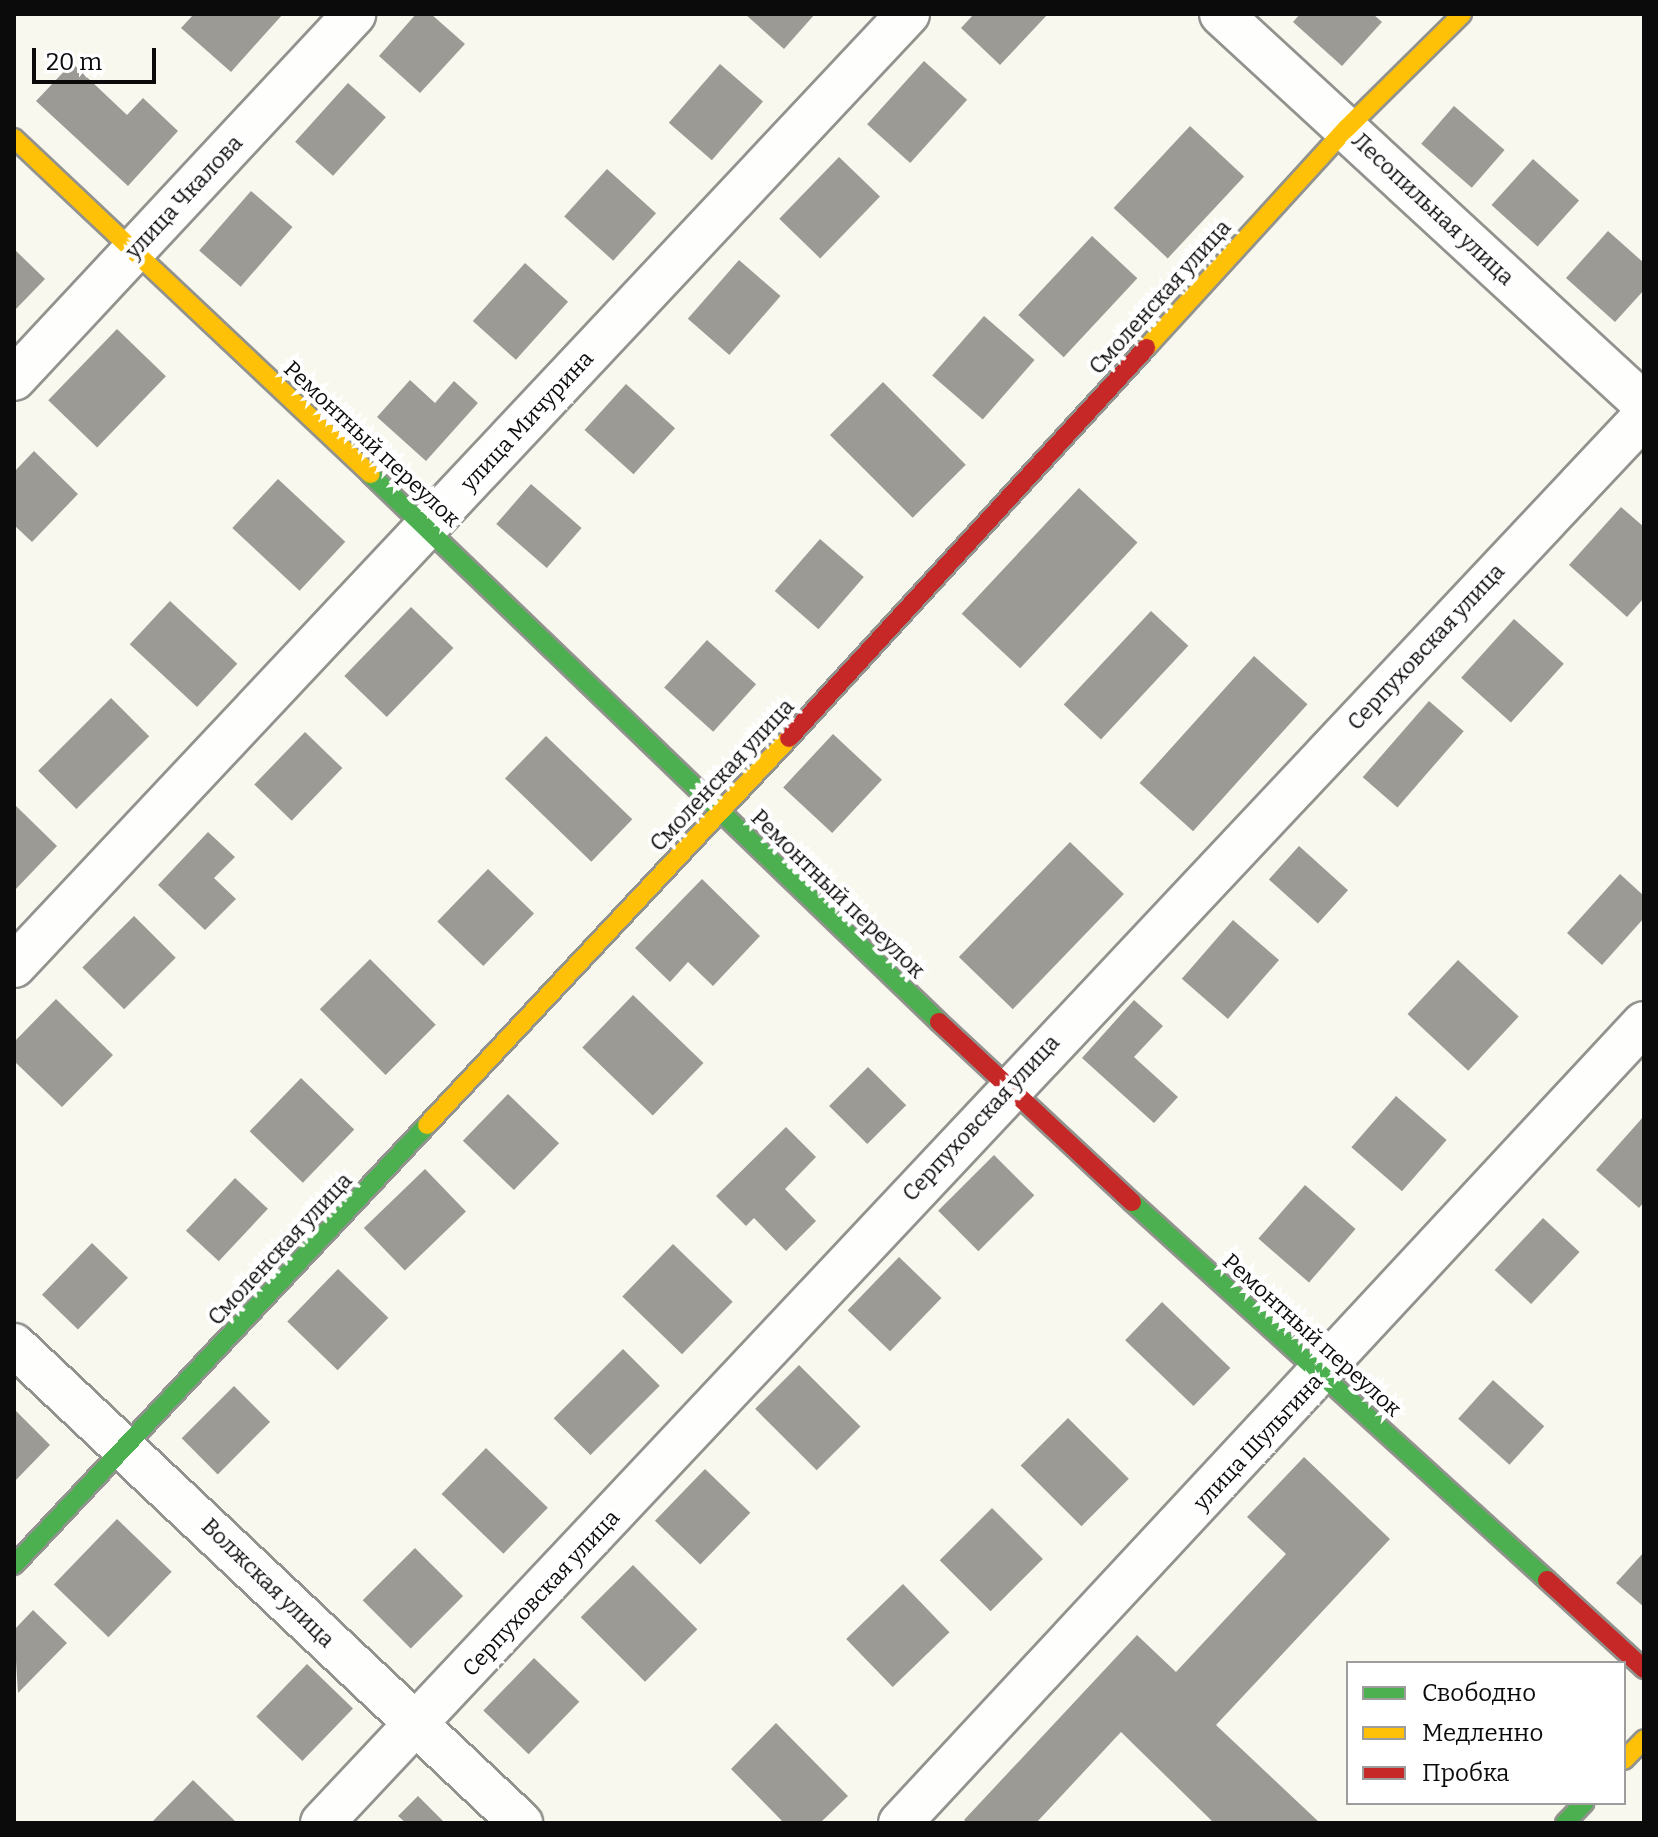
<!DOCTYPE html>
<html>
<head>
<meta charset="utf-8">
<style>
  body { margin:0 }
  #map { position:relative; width:1658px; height:1837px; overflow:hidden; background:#f9f8ef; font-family:Bitter,serif }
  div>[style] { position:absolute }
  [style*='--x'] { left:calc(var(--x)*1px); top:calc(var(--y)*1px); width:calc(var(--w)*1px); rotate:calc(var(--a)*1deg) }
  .building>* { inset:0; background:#9c9a95; transform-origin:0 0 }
  .roads { filter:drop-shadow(2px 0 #92928e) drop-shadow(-2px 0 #92928e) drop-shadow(0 2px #92928e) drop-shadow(0 -2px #92928e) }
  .street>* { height:42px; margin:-21px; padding:0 21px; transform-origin:21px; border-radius:21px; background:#fefefd }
  .fast>* { height:18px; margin:-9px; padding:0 9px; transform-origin:9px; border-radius:9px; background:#4caf50 }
  .slow>* { height:18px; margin:-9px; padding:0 9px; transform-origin:9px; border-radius:9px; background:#ffc107 }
  .jam>* { height:18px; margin:-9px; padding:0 9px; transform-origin:9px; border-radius:9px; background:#c62828 }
  span { translate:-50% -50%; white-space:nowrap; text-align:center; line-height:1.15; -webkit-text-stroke:8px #fff; paint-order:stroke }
  .street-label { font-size:22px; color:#0b0b0b }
  .frame { position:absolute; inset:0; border:16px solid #0b0b0b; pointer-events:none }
  .legend { position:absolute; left:1346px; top:1661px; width:280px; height:144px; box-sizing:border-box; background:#fff; border:2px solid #9d9d9d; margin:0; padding:10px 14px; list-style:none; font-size:24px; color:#0b0b0b }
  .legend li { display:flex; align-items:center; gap:16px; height:40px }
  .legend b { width:40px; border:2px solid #9d9d9d }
  .scale { position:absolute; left:32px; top:48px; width:124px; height:36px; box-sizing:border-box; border:4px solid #0b0b0b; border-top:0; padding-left:10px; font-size:24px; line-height:28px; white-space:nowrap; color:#0b0b0b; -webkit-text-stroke:6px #fff; paint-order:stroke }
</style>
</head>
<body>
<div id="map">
  <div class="building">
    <div style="clip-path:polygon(194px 14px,283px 14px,231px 72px,181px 28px)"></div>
    <div style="clip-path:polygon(416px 14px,431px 14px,465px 44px,420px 93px,379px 56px)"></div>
    <div style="clip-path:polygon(745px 14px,815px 14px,784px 49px)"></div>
    <div style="clip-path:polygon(974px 14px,1048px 14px,1000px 65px,961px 28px)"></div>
    <div style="clip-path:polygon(1300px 14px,1373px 14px,1382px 22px,1342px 66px,1293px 22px)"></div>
    <div style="left:924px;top:61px;width:58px;height:85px;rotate:42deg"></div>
    <div style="clip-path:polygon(72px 63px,127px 115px,143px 98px,178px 131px,128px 186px,36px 101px)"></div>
    <div style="left:720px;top:64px;width:57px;height:78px;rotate:41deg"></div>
    <div style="left:348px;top:83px;width:51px;height:79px;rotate:42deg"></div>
    <div style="left:1454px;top:106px;width:67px;height:50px;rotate:41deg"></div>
    <div style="left:1190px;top:126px;width:74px;height:112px;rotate:43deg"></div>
    <div style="left:839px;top:157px;width:57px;height:86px;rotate:44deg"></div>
    <div style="left:1533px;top:159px;width:62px;height:62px;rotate:42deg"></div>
    <div style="left:607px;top:169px;width:66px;height:64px;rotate:42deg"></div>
    <div style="left:251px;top:191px;width:55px;height:79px;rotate:41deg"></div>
    <div style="clip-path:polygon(1608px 231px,1644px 263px,1644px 290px,1615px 322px,1566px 278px)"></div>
    <div style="left:1092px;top:236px;width:62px;height:108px;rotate:43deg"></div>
    <div style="clip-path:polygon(14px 249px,45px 279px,14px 311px)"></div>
    <div style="left:739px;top:260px;width:55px;height:78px;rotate:41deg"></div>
    <div style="left:525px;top:263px;width:58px;height:78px;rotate:42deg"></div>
    <div style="left:984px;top:316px;width:67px;height:79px;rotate:41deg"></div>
    <div style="left:117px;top:329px;width:68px;height:99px;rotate:44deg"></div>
    <div style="clip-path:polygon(410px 380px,435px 403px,454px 381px,478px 403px,426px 461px,377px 417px)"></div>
    <div style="left:883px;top:382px;width:117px;height:75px;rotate:45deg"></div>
    <div style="left:626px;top:384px;width:66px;height:62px;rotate:42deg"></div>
    <div style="clip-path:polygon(34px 451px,78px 494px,32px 542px,14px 525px,14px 472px)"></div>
    <div style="left:278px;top:479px;width:92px;height:67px;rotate:43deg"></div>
    <div style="left:531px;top:484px;width:67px;height:53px;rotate:41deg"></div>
    <div style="left:1079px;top:488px;width:80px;height:172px;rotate:43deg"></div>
    <div style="clip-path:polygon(1621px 507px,1644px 527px,1644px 598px,1627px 617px,1569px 565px)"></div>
    <div style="left:820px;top:539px;width:58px;height:69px;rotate:41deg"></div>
    <div style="left:170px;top:601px;width:92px;height:59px;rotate:43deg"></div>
    <div style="left:411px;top:607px;width:59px;height:96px;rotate:44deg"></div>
    <div style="left:1151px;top:611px;width:51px;height:128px;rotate:43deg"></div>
    <div style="left:1514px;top:619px;width:67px;height:79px;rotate:42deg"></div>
    <div style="left:707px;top:640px;width:66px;height:64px;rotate:42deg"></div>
    <div style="left:1254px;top:656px;width:72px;height:171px;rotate:42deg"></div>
    <div style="left:111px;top:698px;width:54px;height:103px;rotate:45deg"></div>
    <div style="left:1429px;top:701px;width:46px;height:101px;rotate:41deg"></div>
    <div style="left:305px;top:732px;width:52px;height:73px;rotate:44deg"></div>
    <div style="left:833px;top:734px;width:67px;height:73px;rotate:43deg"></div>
    <div style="left:546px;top:736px;width:120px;height:59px;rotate:44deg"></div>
    <div style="clip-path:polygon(14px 804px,57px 846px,14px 891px)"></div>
    <div style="clip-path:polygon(208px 832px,235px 857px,214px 878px,236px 899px,205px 930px,158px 885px)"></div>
    <div style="left:1070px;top:842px;width:75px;height:160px;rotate:44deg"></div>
    <div style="left:1299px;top:846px;width:66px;height:45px;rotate:42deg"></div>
    <div style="left:488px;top:869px;width:64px;height:73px;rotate:44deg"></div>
    <div style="clip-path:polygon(1620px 874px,1644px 896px,1644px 918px,1602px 965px,1567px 933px)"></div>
    <div style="clip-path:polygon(702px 879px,760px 936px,713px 986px,688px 962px,670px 982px,635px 948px)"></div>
    <div style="left:134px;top:916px;width:59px;height:73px;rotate:45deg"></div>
    <div style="left:1233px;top:920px;width:61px;height:78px;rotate:41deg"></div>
    <div style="left:370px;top:959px;width:93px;height:71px;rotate:45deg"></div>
    <div style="left:1458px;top:960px;width:83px;height:74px;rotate:43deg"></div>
    <div style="left:633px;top:995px;width:98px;height:73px;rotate:44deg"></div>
    <div style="clip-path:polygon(56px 999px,113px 1055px,62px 1107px,14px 1061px,14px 1042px)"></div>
    <div style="clip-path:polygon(1134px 1000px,1163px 1026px,1134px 1057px,1178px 1097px,1154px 1123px,1082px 1058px)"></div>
    <div style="left:868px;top:1067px;width:54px;height:55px;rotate:45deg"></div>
    <div style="left:301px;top:1078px;width:74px;height:74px;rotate:44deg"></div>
    <div style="left:508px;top:1094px;width:71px;height:65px;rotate:44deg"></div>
    <div style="left:1396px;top:1096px;width:67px;height:68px;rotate:41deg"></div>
    <div style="clip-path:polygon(1644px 1116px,1644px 1202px,1639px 1208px,1596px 1170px)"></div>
    <div style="clip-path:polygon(786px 1127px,816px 1157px,785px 1189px,816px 1221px,786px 1251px,754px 1218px,746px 1226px,716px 1196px)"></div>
    <div style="left:994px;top:1155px;width:57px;height:79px;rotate:45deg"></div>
    <div style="left:425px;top:1169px;width:59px;height:85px;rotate:46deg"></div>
    <div style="left:235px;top:1178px;width:45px;height:72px;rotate:43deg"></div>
    <div style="left:1305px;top:1185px;width:67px;height:71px;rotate:41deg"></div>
    <div style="left:1543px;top:1218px;width:50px;height:71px;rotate:43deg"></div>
    <div style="left:92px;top:1243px;width:50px;height:72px;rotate:44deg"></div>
    <div style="left:673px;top:1244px;width:83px;height:73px;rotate:44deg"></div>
    <div style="left:899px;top:1257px;width:59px;height:74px;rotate:44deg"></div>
    <div style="left:338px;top:1269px;width:70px;height:73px;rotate:44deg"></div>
    <div style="left:1162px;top:1302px;width:95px;height:53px;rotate:44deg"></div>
    <div style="left:623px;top:1349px;width:52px;height:98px;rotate:45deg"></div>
    <div style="left:799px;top:1365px;width:87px;height:62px;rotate:45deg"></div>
    <div style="left:1493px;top:1380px;width:69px;height:52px;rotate:42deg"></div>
    <div style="left:234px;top:1386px;width:51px;height:74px;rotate:45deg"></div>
    <div style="clip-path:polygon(14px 1409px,50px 1445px,14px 1482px)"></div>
    <div style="left:1068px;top:1418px;width:86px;height:67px;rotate:45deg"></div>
    <div style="left:486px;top:1448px;width:86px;height:64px;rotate:44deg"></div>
    <div style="clip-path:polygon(1304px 1457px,1390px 1539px,1216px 1725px,1320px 1823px,1214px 1823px,1121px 1732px,1036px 1823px,967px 1823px,964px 1820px,1137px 1635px,1176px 1672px,1286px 1554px,1247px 1517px)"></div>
    <div style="left:705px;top:1469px;width:63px;height:72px;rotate:44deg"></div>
    <div style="left:992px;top:1508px;width:72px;height:74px;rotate:45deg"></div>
    <div style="left:117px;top:1519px;width:76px;height:91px;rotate:44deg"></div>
    <div style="left:415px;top:1548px;width:68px;height:74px;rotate:45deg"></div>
    <div style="clip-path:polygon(1644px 1552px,1644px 1607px,1616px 1583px)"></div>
    <div style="left:633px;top:1565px;width:91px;height:74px;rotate:45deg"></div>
    <div style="left:903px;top:1584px;width:67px;height:79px;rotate:46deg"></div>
    <div style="clip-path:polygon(33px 1610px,67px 1643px,18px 1693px,14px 1630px)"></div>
    <div style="left:534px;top:1658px;width:63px;height:73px;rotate:44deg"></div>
    <div style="left:307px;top:1664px;width:64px;height:73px;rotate:44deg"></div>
    <div style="clip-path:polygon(776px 1723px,848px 1796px,820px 1823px,784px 1823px,731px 1769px)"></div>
    <div style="clip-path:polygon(193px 1780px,237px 1823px,151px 1823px)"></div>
    <div style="clip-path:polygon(418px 1796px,445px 1823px,406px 1823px,398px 1816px)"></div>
  </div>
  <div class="roads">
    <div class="street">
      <div style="--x:1221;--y:14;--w:575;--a:42.68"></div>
      <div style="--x:14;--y:379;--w:499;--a:-47"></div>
      <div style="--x:14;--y:966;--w:1306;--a:-46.8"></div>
      <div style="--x:14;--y:1345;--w:697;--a:43.31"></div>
      <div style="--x:322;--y:1823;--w:1931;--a:-46.78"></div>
      <div style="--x:900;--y:1823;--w:1092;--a:-47.08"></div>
    </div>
    <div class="fast">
      <div style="--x:370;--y:474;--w:790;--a:43.92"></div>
      <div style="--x:1132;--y:1202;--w:561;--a:42.33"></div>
      <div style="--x:14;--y:1565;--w:603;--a:-46.81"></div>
      <div style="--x:1565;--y:1823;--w:28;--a:-46"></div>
    </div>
    <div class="slow">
      <div style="--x:14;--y:138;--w:490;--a:43.3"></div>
      <div style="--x:1146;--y:348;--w:298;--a:-47.6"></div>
      <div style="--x:1347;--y:128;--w:162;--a:-44.7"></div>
      <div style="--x:427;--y:1125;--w:530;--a:-46.91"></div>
      <div style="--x:1624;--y:1760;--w:29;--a:-46"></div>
    </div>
    <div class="jam">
      <div style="--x:789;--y:738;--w:529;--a:-47.53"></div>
      <div style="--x:939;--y:1022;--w:264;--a:43"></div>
      <div style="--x:1547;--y:1580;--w:132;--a:42.5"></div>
    </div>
  </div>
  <div class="street-label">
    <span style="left:184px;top:197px;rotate:-47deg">улица Чкалова</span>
    <span style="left:1433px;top:209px;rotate:43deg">Лесопильная улица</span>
    <span style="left:1160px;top:297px;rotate:-48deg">Смоленская улица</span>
    <span style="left:527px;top:421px;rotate:-47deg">улица Мичурина</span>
    <span style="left:372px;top:444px;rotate:43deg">Ремонтный переулок</span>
    <span style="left:1426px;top:647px;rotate:-47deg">Серпуховская улица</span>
    <span style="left:722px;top:775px;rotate:-47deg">Смоленская улица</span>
    <span style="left:838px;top:894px;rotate:44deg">Ремонтный переулок</span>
    <span style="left:981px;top:1118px;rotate:-47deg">Серпуховская улица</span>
    <span style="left:280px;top:1249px;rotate:-47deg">Смоленская улица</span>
    <span style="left:1312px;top:1335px;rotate:42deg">Ремонтный переулок</span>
    <span style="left:1258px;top:1442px;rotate:-47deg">улица Шульгина</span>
    <span style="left:268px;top:1583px;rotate:44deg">Волжская улица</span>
    <span style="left:541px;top:1593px;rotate:-47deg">Серпуховская улица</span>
  </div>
  <div class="frame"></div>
  <ul class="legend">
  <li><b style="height:10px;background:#4caf50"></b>Свободно</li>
  <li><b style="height:10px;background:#ffc107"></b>Медленно</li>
  <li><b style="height:10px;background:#c62828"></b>Пробка</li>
  </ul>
  <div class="scale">20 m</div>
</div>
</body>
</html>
